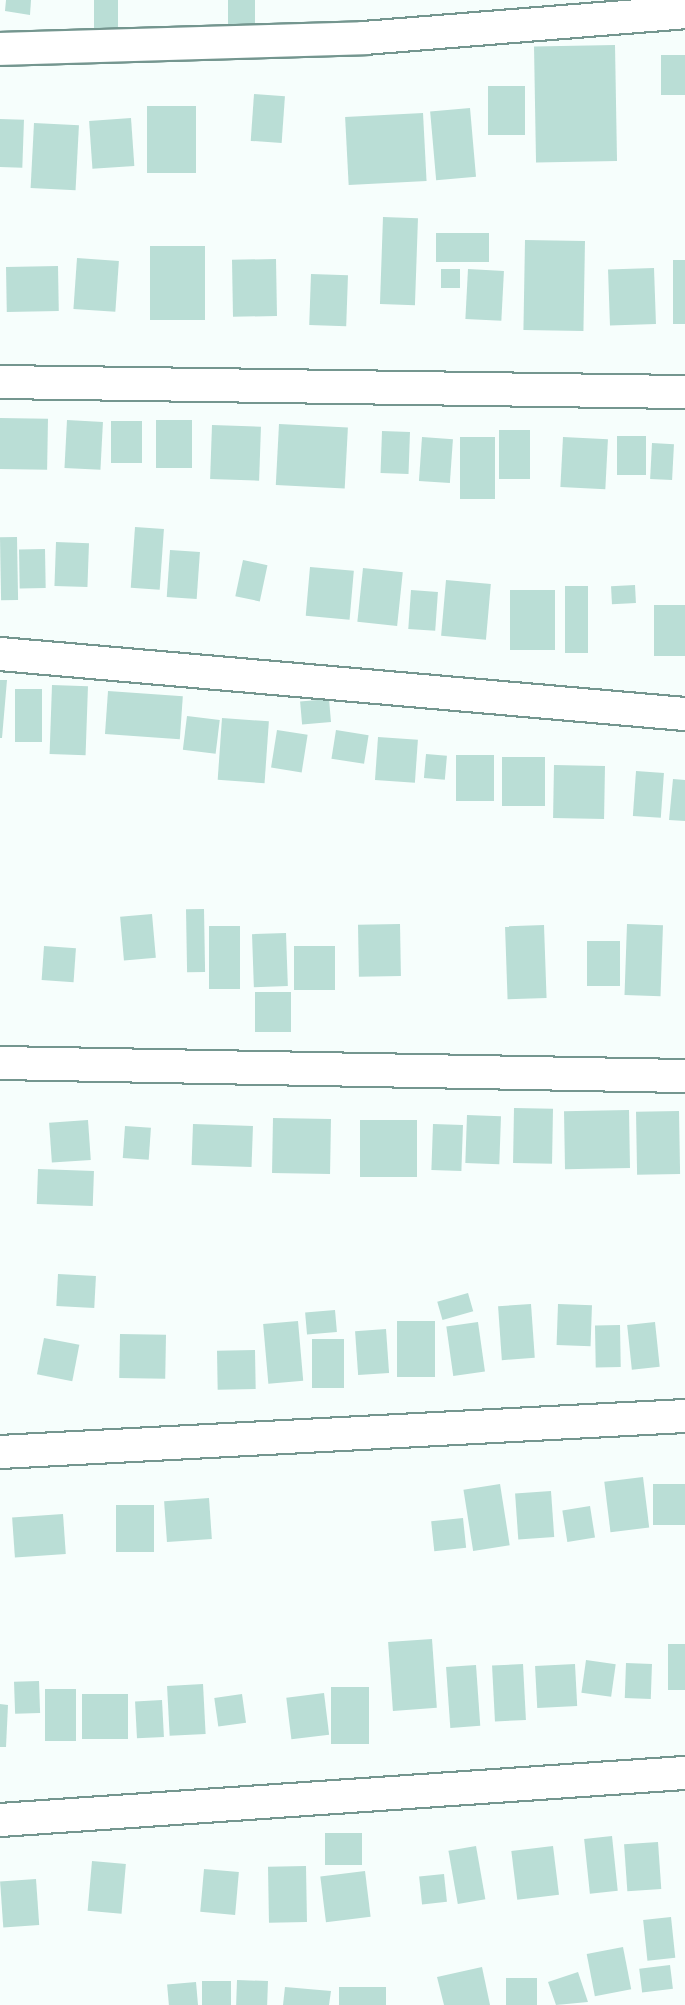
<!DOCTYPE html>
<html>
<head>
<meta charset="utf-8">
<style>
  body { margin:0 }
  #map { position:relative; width:685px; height:2005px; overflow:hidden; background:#f6fefc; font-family:Overpass,sans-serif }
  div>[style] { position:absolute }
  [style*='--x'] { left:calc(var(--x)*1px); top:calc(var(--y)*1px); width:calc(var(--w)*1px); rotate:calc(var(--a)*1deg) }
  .building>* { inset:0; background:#baded6; transform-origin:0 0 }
  .roads { filter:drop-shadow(2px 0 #74968f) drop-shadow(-2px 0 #74968f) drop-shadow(0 2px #74968f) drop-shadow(0 -2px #74968f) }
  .minor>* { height:32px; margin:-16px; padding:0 16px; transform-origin:16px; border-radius:16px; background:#fff }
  span { translate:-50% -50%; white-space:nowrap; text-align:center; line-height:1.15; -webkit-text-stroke:5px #fff; paint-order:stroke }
</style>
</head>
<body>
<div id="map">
  <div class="building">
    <div style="clip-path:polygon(6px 0,31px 0,30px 15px,5px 11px)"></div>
    <div style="left:94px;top:0;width:24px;height:33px"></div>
    <div style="left:228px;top:0;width:27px;height:31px"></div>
    <div style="left:615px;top:45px;width:116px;height:81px;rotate:89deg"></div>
    <div style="left:685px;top:55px;width:40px;height:24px;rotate:90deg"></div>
    <div style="left:488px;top:86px;width:37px;height:49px"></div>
    <div style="left:254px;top:94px;width:31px;height:47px;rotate:4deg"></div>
    <div style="left:147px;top:106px;width:49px;height:67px"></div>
    <div style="left:470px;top:108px;width:69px;height:40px;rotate:85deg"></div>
    <div style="left:423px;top:113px;width:68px;height:78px;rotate:87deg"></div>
    <div style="left:131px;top:118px;width:48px;height:42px;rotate:86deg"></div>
    <div style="left:0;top:119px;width:24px;height:48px;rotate:2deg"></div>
    <div style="left:34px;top:123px;width:45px;height:65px;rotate:3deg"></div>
    <div style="left:383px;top:217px;width:35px;height:87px;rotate:2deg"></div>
    <div style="left:436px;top:233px;width:53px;height:29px"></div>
    <div style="left:525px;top:240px;width:60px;height:90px;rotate:1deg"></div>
    <div style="left:150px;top:246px;width:55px;height:74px"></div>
    <div style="left:77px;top:258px;width:42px;height:51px;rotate:4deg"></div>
    <div style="left:276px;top:259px;width:57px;height:44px;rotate:89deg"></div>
    <div style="left:673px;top:260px;width:12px;height:64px"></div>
    <div style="left:58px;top:266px;width:45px;height:52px;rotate:89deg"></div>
    <div style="left:654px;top:268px;width:56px;height:46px;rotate:88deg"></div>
    <div style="left:441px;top:269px;width:19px;height:19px"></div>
    <div style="left:468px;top:269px;width:36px;height:50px;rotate:3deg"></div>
    <div style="left:311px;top:274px;width:37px;height:51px;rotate:2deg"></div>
    <div style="left:0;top:418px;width:48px;height:51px;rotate:1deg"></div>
    <div style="left:67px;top:420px;width:36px;height:48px;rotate:3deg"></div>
    <div style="left:156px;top:420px;width:36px;height:48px"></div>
    <div style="left:111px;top:421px;width:31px;height:42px"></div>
    <div style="left:279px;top:424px;width:69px;height:61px;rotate:3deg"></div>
    <div style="left:212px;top:425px;width:49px;height:54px;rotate:2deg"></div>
    <div style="left:499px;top:430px;width:31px;height:49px"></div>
    <div style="left:382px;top:431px;width:28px;height:42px;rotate:2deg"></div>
    <div style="left:617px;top:436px;width:29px;height:39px"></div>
    <div style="left:422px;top:437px;width:31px;height:44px;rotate:4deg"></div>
    <div style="left:460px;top:437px;width:35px;height:62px"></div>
    <div style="left:563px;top:437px;width:45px;height:50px;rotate:3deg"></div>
    <div style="left:652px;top:443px;width:22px;height:36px;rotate:3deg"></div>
    <div style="left:135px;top:527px;width:29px;height:61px;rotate:4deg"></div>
    <div style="left:17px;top:537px;width:63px;height:17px;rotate:89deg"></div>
    <div style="left:56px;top:542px;width:33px;height:44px;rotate:2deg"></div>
    <div style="left:45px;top:549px;width:39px;height:26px;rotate:89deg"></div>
    <div style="left:170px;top:550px;width:30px;height:47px;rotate:4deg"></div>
    <div style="left:243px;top:560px;width:25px;height:37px;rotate:12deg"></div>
    <div style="left:310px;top:567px;width:44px;height:49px;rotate:5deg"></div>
    <div style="left:363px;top:568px;width:40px;height:54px;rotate:6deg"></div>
    <div style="left:446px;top:580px;width:45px;height:56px;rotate:5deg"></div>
    <div style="left:635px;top:585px;width:18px;height:24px;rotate:87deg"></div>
    <div style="left:565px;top:586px;width:23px;height:67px"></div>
    <div style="left:411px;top:590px;width:27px;height:39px;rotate:4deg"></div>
    <div style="left:510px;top:590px;width:45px;height:60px"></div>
    <div style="left:685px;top:605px;width:51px;height:31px;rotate:90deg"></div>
    <div style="clip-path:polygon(0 680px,7px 680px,2px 738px,0 738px)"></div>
    <div style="left:52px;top:685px;width:36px;height:69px;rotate:2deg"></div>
    <div style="left:15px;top:689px;width:27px;height:53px"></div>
    <div style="left:108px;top:691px;width:75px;height:43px;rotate:4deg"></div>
    <div style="left:329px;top:699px;width:23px;height:29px;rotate:85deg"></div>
    <div style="left:187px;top:716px;width:33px;height:34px;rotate:7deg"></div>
    <div style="left:222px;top:718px;width:47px;height:62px;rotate:4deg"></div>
    <div style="left:277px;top:730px;width:31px;height:38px;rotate:9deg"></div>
    <div style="left:336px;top:730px;width:33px;height:29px;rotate:9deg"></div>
    <div style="left:378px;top:737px;width:40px;height:43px;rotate:4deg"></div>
    <div style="left:426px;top:754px;width:21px;height:24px;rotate:5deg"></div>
    <div style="left:494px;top:755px;width:46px;height:38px;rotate:90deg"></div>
    <div style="left:502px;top:757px;width:43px;height:49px"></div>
    <div style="left:554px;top:765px;width:51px;height:53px;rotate:1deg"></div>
    <div style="left:636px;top:771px;width:28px;height:45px;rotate:4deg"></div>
    <div style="clip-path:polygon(673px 779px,685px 780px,685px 821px,669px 820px)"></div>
    <div style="left:204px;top:909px;width:63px;height:18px;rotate:89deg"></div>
    <div style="left:152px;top:914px;width:44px;height:32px;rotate:85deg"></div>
    <div style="left:400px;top:924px;width:52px;height:42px;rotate:89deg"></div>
    <div style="left:627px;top:924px;width:36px;height:71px;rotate:2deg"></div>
    <div style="left:544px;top:925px;width:73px;height:39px;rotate:88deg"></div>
    <div style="left:209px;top:926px;width:31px;height:63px"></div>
    <div style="left:286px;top:933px;width:53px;height:34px;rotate:88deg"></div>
    <div style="left:587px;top:941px;width:33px;height:45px"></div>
    <div style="left:44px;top:946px;width:32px;height:34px;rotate:4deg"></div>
    <div style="left:294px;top:946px;width:41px;height:44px"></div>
    <div style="left:291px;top:992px;width:40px;height:36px;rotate:90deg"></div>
    <div style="left:514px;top:1108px;width:39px;height:55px;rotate:1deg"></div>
    <div style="left:629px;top:1110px;width:58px;height:65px;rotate:89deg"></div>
    <div style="left:679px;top:1111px;width:63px;height:43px;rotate:89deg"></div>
    <div style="left:467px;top:1115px;width:34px;height:48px;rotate:2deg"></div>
    <div style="left:273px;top:1118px;width:58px;height:55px;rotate:1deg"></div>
    <div style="left:88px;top:1120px;width:40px;height:39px;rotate:86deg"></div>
    <div style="left:417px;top:1120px;width:57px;height:57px;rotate:90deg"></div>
    <div style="left:193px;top:1124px;width:60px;height:41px;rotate:2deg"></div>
    <div style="left:433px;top:1124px;width:30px;height:46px;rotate:2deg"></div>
    <div style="left:125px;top:1126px;width:26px;height:32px;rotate:4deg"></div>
    <div style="left:38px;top:1169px;width:56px;height:35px;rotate:2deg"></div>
    <div style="left:58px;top:1274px;width:38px;height:32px;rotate:3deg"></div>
    <div style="left:468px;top:1293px;width:19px;height:32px;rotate:74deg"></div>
    <div style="left:531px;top:1304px;width:54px;height:33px;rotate:86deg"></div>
    <div style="left:558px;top:1304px;width:34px;height:41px;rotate:2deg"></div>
    <div style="left:335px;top:1310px;width:22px;height:30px;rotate:85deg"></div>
    <div style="left:298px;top:1321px;width:60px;height:35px;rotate:85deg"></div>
    <div style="left:397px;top:1321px;width:38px;height:56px"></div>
    <div style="left:478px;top:1322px;width:50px;height:32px;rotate:82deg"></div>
    <div style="left:655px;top:1322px;width:45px;height:28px;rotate:84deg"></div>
    <div style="left:620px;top:1325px;width:42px;height:25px;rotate:89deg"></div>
    <div style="left:386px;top:1329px;width:44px;height:31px;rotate:86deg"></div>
    <div style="left:120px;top:1334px;width:46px;height:44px;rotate:1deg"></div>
    <div style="left:44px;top:1338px;width:36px;height:37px;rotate:11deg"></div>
    <div style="left:312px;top:1339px;width:32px;height:49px"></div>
    <div style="left:255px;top:1350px;width:39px;height:38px;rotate:89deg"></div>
    <div style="left:643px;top:1477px;width:51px;height:39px;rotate:83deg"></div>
    <div style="left:500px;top:1484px;width:62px;height:37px;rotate:81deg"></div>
    <div style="left:685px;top:1484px;width:41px;height:32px;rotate:90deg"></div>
    <div style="left:551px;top:1491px;width:46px;height:36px;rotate:86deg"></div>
    <div style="left:209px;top:1498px;width:41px;height:45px;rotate:86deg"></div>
    <div style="left:116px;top:1505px;width:38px;height:47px"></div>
    <div style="left:590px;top:1506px;width:32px;height:28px;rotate:81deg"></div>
    <div style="left:63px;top:1514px;width:40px;height:51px;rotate:86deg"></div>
    <div style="left:463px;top:1518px;width:30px;height:32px;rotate:84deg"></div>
    <div style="left:432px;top:1639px;width:69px;height:44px;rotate:86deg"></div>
    <div style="left:668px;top:1644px;width:17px;height:46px"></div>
    <div style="left:586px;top:1660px;width:30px;height:33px;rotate:8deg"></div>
    <div style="left:626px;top:1663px;width:26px;height:35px;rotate:2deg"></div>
    <div style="left:523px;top:1664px;width:56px;height:31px;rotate:87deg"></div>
    <div style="left:575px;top:1664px;width:42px;height:40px;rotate:87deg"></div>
    <div style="left:476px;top:1665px;width:61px;height:30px;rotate:86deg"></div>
    <div style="left:39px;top:1681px;width:32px;height:25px;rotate:88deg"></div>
    <div style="left:203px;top:1684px;width:50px;height:36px;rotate:87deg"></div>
    <div style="left:331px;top:1687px;width:38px;height:57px"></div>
    <div style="left:45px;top:1689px;width:31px;height:52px"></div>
    <div style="left:324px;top:1693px;width:42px;height:38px;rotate:83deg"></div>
    <div style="left:128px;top:1694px;width:45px;height:46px;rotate:90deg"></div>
    <div style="left:242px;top:1694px;width:29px;height:28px;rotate:82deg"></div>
    <div style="left:162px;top:1700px;width:37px;height:27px;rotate:87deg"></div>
    <div style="clip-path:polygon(0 1704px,8px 1705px,6px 1747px,0 1747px)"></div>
    <div style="left:325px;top:1833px;width:37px;height:32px"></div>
    <div style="left:612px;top:1836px;width:55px;height:28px;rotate:84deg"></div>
    <div style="left:658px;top:1842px;width:47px;height:34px;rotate:86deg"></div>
    <div style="left:476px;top:1846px;width:54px;height:28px;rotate:80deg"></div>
    <div style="left:553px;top:1846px;width:49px;height:42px;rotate:83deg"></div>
    <div style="left:92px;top:1861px;width:34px;height:50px;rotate:5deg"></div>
    <div style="left:306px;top:1866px;width:56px;height:38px;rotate:89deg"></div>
    <div style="left:204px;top:1869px;width:35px;height:43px;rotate:5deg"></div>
    <div style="left:365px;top:1871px;width:46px;height:45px;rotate:83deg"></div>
    <div style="left:444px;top:1874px;width:28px;height:25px;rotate:84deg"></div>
    <div style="left:36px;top:1879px;width:46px;height:36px;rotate:86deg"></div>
    <div style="left:671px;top:1917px;width:41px;height:28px;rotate:84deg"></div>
    <div style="left:623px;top:1947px;width:43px;height:37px;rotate:79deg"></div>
    <div style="left:670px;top:1965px;width:24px;height:31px;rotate:83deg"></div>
    <div style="clip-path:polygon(482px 1967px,490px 2005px,444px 2005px,437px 1977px)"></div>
    <div style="clip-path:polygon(578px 1972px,588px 2002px,556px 2005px,548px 1982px)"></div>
    <div style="left:537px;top:1978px;width:27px;height:31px;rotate:90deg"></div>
    <div style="left:237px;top:1980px;width:31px;height:25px;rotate:2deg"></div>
    <div style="left:202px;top:1981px;width:29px;height:24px"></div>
    <div style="left:196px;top:1982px;width:23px;height:29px;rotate:85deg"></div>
    <div style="clip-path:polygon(285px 1987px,331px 1991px,329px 2005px,283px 2005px)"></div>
    <div style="left:386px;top:1987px;width:18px;height:47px;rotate:90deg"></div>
  </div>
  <div class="roads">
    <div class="minor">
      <div style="--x:0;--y:49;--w:364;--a:-1.7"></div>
      <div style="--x:364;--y:38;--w:322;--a:-4.6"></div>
      <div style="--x:0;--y:382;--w:685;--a:0.84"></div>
      <div style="--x:0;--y:654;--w:688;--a:5.01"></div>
      <div style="--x:0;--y:1063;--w:685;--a:1.09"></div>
      <div style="--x:0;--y:1452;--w:686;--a:-3.01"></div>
      <div style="--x:0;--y:1820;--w:687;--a:-3.93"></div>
    </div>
  </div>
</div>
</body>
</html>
